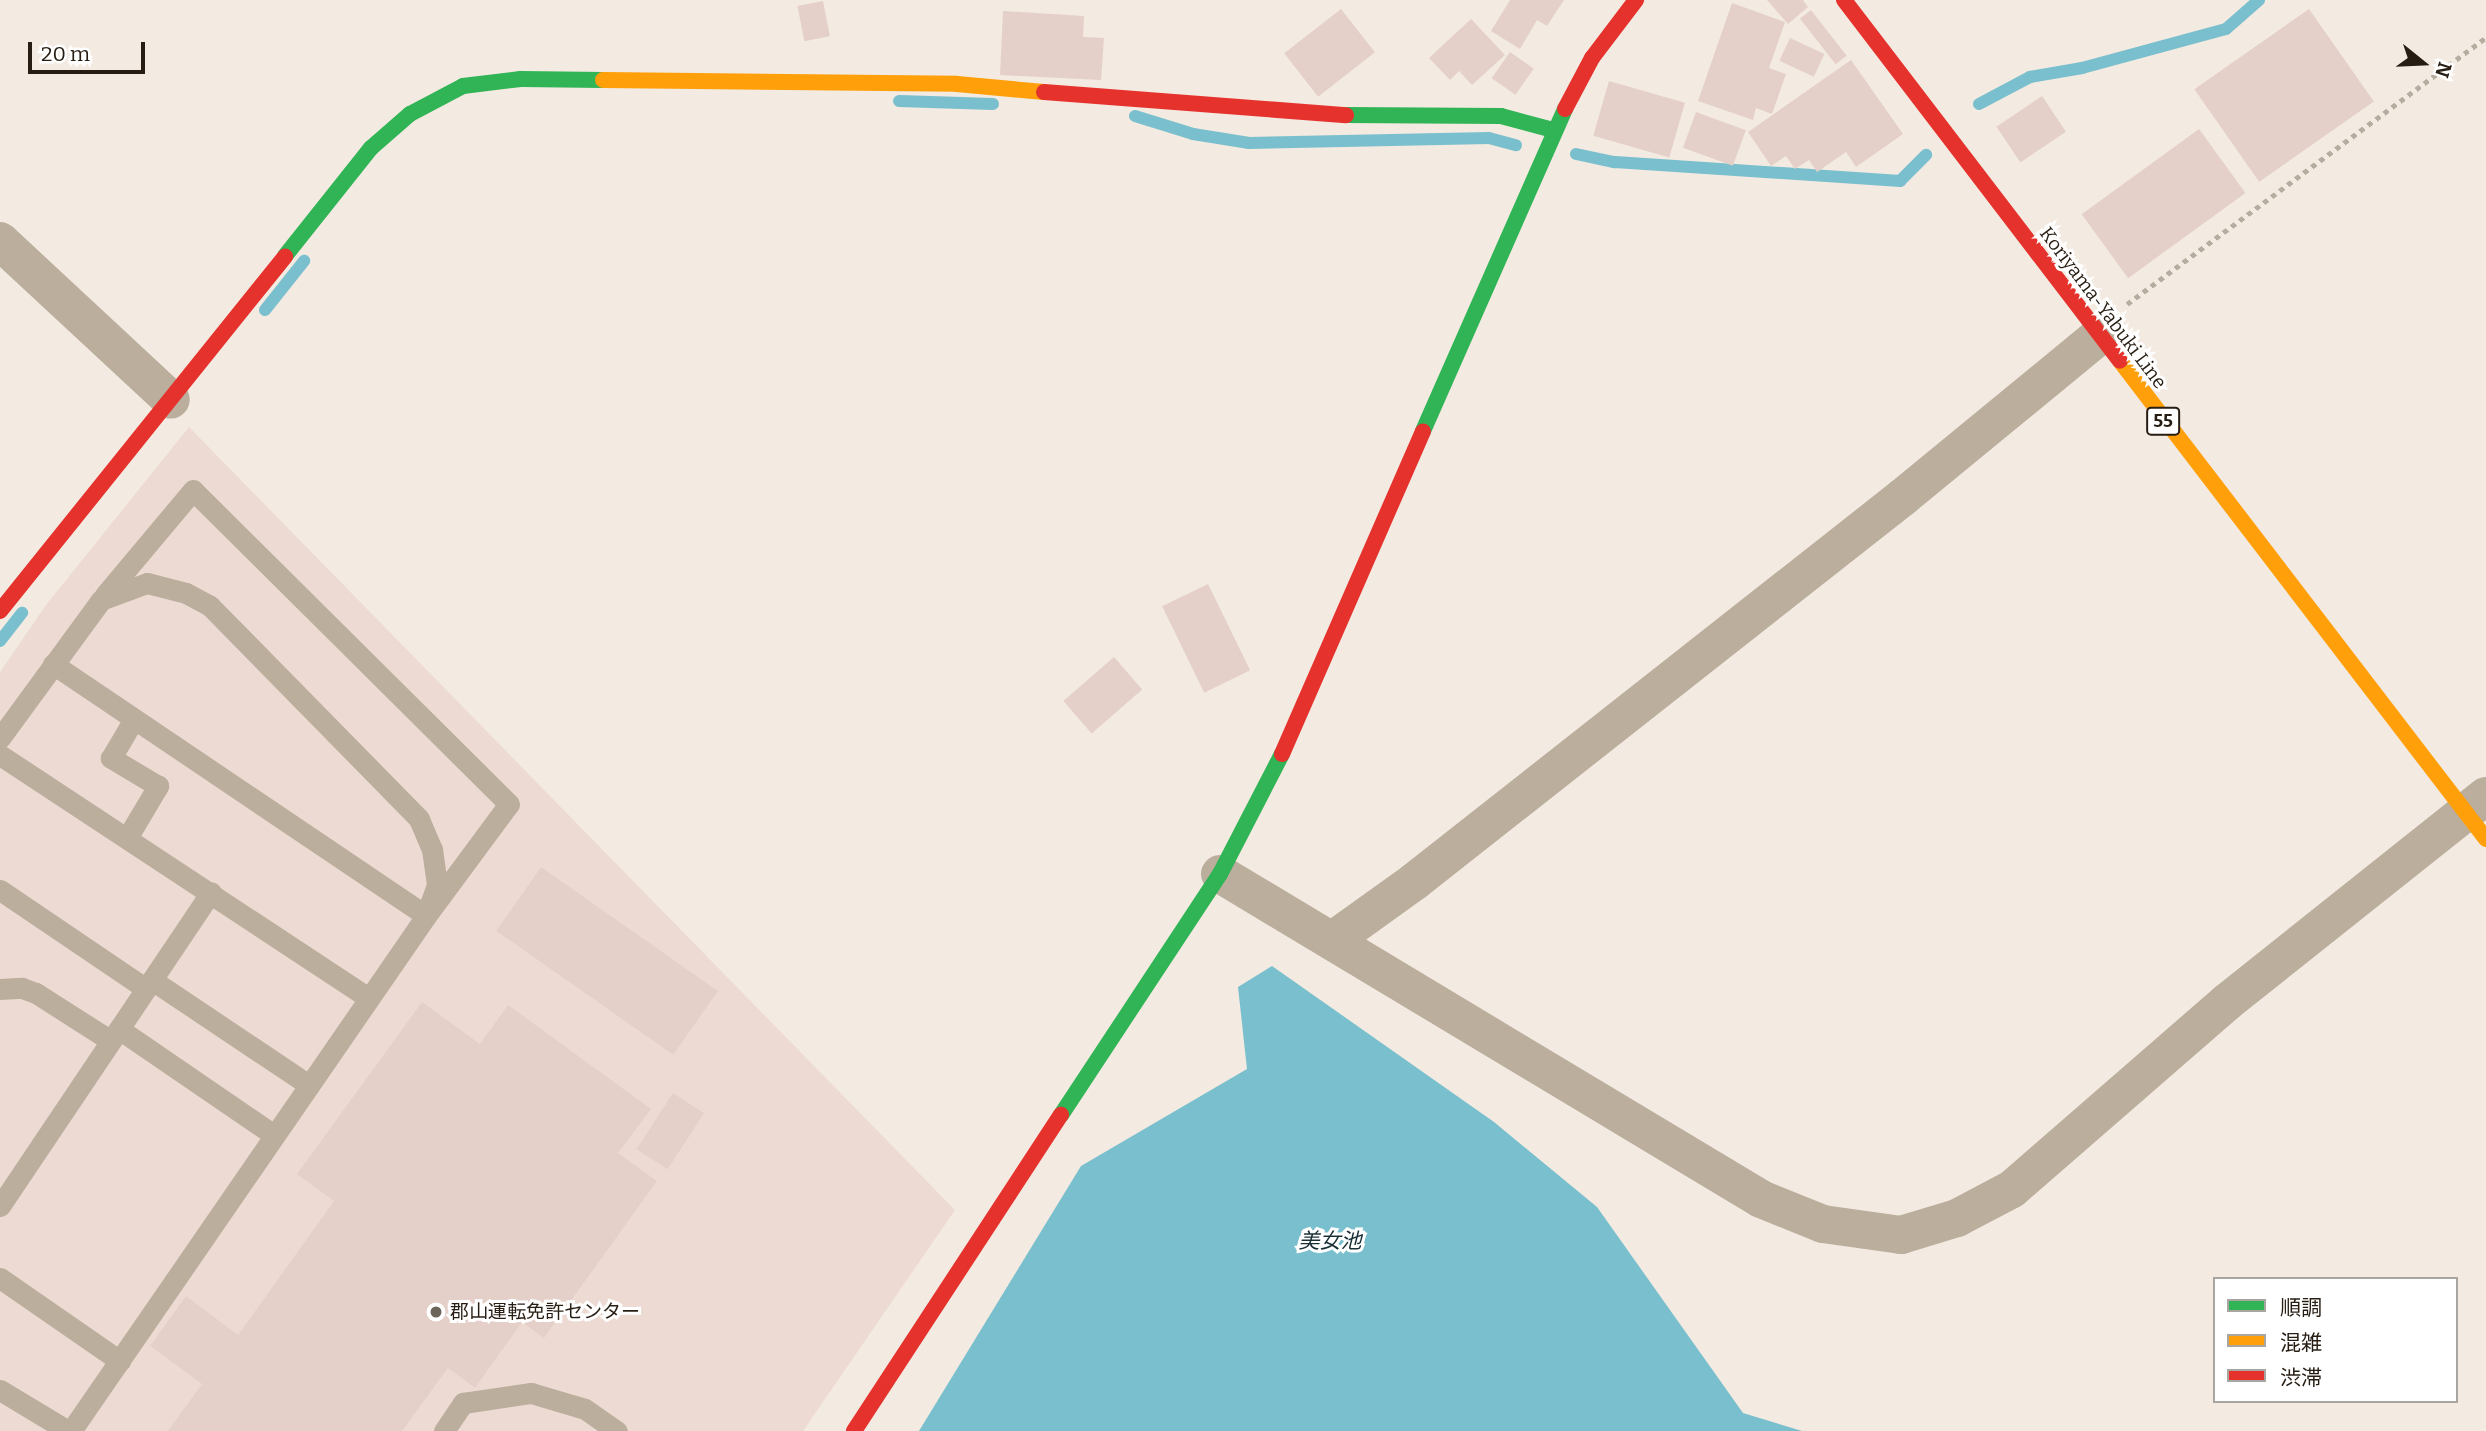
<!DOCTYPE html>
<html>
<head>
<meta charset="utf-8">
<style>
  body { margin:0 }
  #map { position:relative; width:2486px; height:1431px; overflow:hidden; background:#f3eae1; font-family:Bitter,"Noto Sans JP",serif }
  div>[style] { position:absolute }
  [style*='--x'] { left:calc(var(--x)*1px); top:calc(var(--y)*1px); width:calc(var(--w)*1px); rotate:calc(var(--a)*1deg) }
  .commercial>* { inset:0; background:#eddbd3 }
  .water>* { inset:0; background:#79bfcd }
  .stream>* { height:12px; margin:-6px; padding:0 6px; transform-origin:6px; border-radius:6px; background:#79bfcd }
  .building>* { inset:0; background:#e4d0c9; transform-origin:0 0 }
  .path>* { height:4.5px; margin-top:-2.25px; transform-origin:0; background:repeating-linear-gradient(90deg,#b6aca0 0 5px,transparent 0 10px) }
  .lane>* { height:21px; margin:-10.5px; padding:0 10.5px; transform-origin:10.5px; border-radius:10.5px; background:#bbae9d }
  .street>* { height:38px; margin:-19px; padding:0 19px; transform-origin:19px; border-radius:19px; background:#bbae9d }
  .fast>* { height:16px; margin:-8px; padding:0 8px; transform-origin:8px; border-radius:8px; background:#30b455 }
  .slow>* { height:16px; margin:-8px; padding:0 8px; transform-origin:8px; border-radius:8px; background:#ff9f0a }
  .jam>* { height:16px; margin:-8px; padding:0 8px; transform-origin:8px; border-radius:8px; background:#e5322d }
  .dots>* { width:19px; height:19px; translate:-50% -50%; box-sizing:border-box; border:4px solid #fff; border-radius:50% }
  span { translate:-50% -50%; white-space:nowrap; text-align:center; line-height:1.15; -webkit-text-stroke:6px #fff; paint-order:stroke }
  .shield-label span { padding:2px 5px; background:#fff; border:2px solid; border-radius:5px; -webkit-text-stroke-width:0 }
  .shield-label { font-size:18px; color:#271d12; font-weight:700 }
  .street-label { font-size:19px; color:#271d12 }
  .poi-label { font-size:19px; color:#271d12 }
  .left { translate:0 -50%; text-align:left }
  .water-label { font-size:21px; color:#182f35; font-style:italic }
  .legend { position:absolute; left:2213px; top:1277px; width:245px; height:126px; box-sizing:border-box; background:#fff; border:2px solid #a9a5a0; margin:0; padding:9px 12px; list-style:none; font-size:21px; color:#271d12 }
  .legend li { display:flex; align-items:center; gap:14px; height:35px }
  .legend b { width:35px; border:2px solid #a9a5a0 }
  .north { position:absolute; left:2388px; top:28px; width:70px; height:70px; -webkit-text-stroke:5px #fff; paint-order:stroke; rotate:108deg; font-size:19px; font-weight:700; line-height:28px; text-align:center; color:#271d12 }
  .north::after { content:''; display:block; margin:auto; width:24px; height:32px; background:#271d12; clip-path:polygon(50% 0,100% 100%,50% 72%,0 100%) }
  .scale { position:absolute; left:28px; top:42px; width:117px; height:32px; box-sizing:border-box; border:4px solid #271d12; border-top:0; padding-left:9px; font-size:21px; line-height:24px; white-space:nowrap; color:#271d12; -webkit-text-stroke:5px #fff; paint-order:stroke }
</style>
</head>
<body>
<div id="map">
  <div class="commercial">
    <div style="clip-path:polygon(189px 427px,955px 1210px,803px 1431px,0 1431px,0 672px,46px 605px)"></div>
  </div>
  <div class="water">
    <div style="clip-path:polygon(1272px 966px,1494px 1122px,1597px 1207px,1743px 1413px,1802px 1431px,919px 1431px,1081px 1166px,1247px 1069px,1238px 987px)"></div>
  </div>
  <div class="stream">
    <div style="--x:899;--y:101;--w:94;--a:1.8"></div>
    <div style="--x:1979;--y:104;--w:58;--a:-27.9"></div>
    <div style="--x:2030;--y:77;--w:53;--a:-9.8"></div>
    <div style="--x:2082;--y:68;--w:149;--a:-15.2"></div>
    <div style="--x:2226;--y:29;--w:44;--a:-41.3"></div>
    <div style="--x:1135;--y:116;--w:61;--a:17.2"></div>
    <div style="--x:1193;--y:134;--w:57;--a:9.1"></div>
    <div style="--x:1249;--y:143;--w:240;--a:-1.2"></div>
    <div style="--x:1489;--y:138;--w:28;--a:15"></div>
    <div style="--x:1576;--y:154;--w:40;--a:12"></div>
    <div style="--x:1615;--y:162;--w:286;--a:3.8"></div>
    <div style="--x:1900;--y:181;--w:37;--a:-45"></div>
    <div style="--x:265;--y:310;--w:63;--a:-51.5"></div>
    <div style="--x:0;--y:641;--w:36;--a:-52"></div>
  </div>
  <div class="building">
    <div style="clip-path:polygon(1510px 0,1564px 0,1547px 26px,1537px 20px,1520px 49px,1491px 31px)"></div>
    <div style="clip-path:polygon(1767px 0,1803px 0,1808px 7px,1788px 24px)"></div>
    <div style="left:823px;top:1px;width:36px;height:26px;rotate:79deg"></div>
    <div style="clip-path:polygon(1732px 3px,1785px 22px,1769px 68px,1786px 74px,1772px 114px,1756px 108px,1753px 120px,1698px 101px)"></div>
    <div style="left:1341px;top:9px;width:55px;height:72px;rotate:52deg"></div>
    <div style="left:2309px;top:9px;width:113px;height:140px;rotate:55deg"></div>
    <div style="left:1811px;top:10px;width:58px;height:14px;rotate:52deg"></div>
    <div style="clip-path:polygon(1003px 11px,1084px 16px,1083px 37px,1104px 38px,1101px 80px,1000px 75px)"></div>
    <div style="clip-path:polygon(1471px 19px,1505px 55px,1472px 85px,1459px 71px,1450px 80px,1429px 58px)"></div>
    <div style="left:1790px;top:38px;width:38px;height:25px;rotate:25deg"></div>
    <div style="left:1510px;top:52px;width:29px;height:32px;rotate:35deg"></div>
    <div style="clip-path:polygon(1851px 60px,1903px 134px,1856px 167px,1846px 152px,1817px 172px,1809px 160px,1795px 169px,1786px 156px,1771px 166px,1748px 132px)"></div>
    <div style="left:1609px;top:81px;width:79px;height:57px;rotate:16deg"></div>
    <div style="left:2042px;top:96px;width:43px;height:55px;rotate:56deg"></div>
    <div style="left:1696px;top:112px;width:53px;height:38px;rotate:20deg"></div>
    <div style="left:2199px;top:129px;width:79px;height:145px;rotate:54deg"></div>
    <div style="left:1208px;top:584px;width:96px;height:51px;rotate:64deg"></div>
    <div style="left:1114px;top:657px;width:43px;height:67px;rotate:49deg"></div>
    <div style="left:541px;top:867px;width:216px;height:78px;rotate:35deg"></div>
    <div style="clip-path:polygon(422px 1002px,480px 1044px,508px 1005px,651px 1109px,618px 1153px,657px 1181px,544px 1338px,522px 1322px,475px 1388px,448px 1368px,402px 1431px,168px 1431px,202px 1384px,150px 1346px,186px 1296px,238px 1335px,334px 1201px,297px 1174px)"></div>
    <div style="left:673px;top:1093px;width:37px;height:67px;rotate:33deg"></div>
  </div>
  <div class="path">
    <div style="--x:2127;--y:304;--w:447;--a:-36.6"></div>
  </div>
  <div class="lane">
    <div style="--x:53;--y:664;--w:450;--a:34"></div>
    <div style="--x:426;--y:916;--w:139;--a:-53.5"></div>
    <div style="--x:509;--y:804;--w:445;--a:-135.2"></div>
    <div style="--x:193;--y:490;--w:137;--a:130"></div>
    <div style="--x:0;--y:738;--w:171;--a:-53.8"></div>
    <div style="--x:101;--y:600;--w:49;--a:-20.3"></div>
    <div style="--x:147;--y:583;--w:40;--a:14.4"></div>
    <div style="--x:186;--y:593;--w:27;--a:28"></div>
    <div style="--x:210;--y:606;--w:298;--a:45.5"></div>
    <div style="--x:419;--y:819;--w:33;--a:67"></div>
    <div style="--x:432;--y:849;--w:36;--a:82"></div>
    <div style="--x:437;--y:885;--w:33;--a:110"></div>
    <div style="--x:426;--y:916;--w:625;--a:124.58"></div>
    <div style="--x:0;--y:755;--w:441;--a:33.4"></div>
    <div style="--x:127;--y:838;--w:61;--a:-59.2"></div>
    <div style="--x:158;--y:786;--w:55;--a:-149.2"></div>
    <div style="--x:111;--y:758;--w:45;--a:-59.5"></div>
    <div style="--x:0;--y:890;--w:176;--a:34.1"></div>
    <div style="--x:152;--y:980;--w:189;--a:33.8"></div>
    <div style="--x:0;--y:989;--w:22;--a:-3"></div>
    <div style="--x:22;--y:988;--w:15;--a:20"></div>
    <div style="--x:36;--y:993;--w:89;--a:32.6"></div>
    <div style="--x:119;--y:1029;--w:188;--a:34.4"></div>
    <div style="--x:0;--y:1206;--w:378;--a:-56.1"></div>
    <div style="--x:0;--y:1278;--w:146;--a:34.7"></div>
    <div style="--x:0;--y:1390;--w:79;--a:31.1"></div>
    <div style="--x:444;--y:1431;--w:34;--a:-56"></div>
    <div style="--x:463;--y:1403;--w:69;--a:-8.4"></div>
    <div style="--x:531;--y:1393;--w:56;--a:16.5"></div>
    <div style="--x:585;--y:1409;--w:39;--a:35"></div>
  </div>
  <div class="street">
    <div style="--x:0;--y:241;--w:233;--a:42.9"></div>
    <div style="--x:1220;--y:874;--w:631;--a:30.99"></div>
    <div style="--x:1761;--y:1199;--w:67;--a:22"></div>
    <div style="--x:1823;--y:1224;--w:79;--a:8"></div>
    <div style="--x:1901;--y:1235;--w:59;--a:-16.9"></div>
    <div style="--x:1957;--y:1218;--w:62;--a:-27.8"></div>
    <div style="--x:2012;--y:1189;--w:285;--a:-41"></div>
    <div style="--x:2227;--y:1002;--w:331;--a:-38.5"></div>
    <div style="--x:1333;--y:940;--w:101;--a:-35.7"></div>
    <div style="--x:1415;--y:881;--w:621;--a:-38.2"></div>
    <div style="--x:1903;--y:497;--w:252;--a:-39.4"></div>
  </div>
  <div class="fast">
    <div style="--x:1346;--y:115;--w:155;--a:0.4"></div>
    <div style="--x:1501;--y:116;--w:54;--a:15.1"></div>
    <div style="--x:285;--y:256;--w:138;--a:-51.5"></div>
    <div style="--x:371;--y:148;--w:52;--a:-41.1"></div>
    <div style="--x:410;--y:114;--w:60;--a:-27.8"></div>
    <div style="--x:463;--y:86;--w:58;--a:-6.9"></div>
    <div style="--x:521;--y:79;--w:82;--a:0.7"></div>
    <div style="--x:1423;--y:431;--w:352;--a:-66.2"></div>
    <div style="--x:1061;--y:1115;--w:289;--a:-56.6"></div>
    <div style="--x:1220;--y:874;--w:135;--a:-62.7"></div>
  </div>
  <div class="slow">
    <div style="--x:603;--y:80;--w:354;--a:0.6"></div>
    <div style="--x:957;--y:84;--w:87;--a:5.3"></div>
    <div style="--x:2120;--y:361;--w:602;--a:52.56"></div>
  </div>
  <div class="jam">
    <div style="--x:1844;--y:0;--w:454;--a:52.6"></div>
    <div style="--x:1044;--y:92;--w:303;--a:4.4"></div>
    <div style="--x:1565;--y:109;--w:58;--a:-62.1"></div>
    <div style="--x:1592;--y:58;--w:73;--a:-52.8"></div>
    <div style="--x:0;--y:611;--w:455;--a:-51.2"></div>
    <div style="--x:1282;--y:754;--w:352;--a:-66.4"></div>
    <div style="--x:854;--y:1431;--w:378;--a:-56.8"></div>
  </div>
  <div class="dots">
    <div style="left:436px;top:1312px;background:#6e655a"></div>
  </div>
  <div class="shield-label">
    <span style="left:2163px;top:421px">55</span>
  </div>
  <div class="street-label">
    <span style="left:2103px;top:308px;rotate:53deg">Koriyama-Yabuki Line</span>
  </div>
  <div class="poi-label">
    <span class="left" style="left:450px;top:1312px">郡山運転免許センター</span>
  </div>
  <div class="water-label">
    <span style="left:1330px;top:1241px">美女池</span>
  </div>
  <ul class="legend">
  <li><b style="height:9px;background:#30b455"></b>順調</li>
  <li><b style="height:9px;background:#ff9f0a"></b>混雑</li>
  <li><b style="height:9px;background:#e5322d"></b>渋滞</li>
  </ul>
  <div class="north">N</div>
  <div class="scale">20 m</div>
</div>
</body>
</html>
